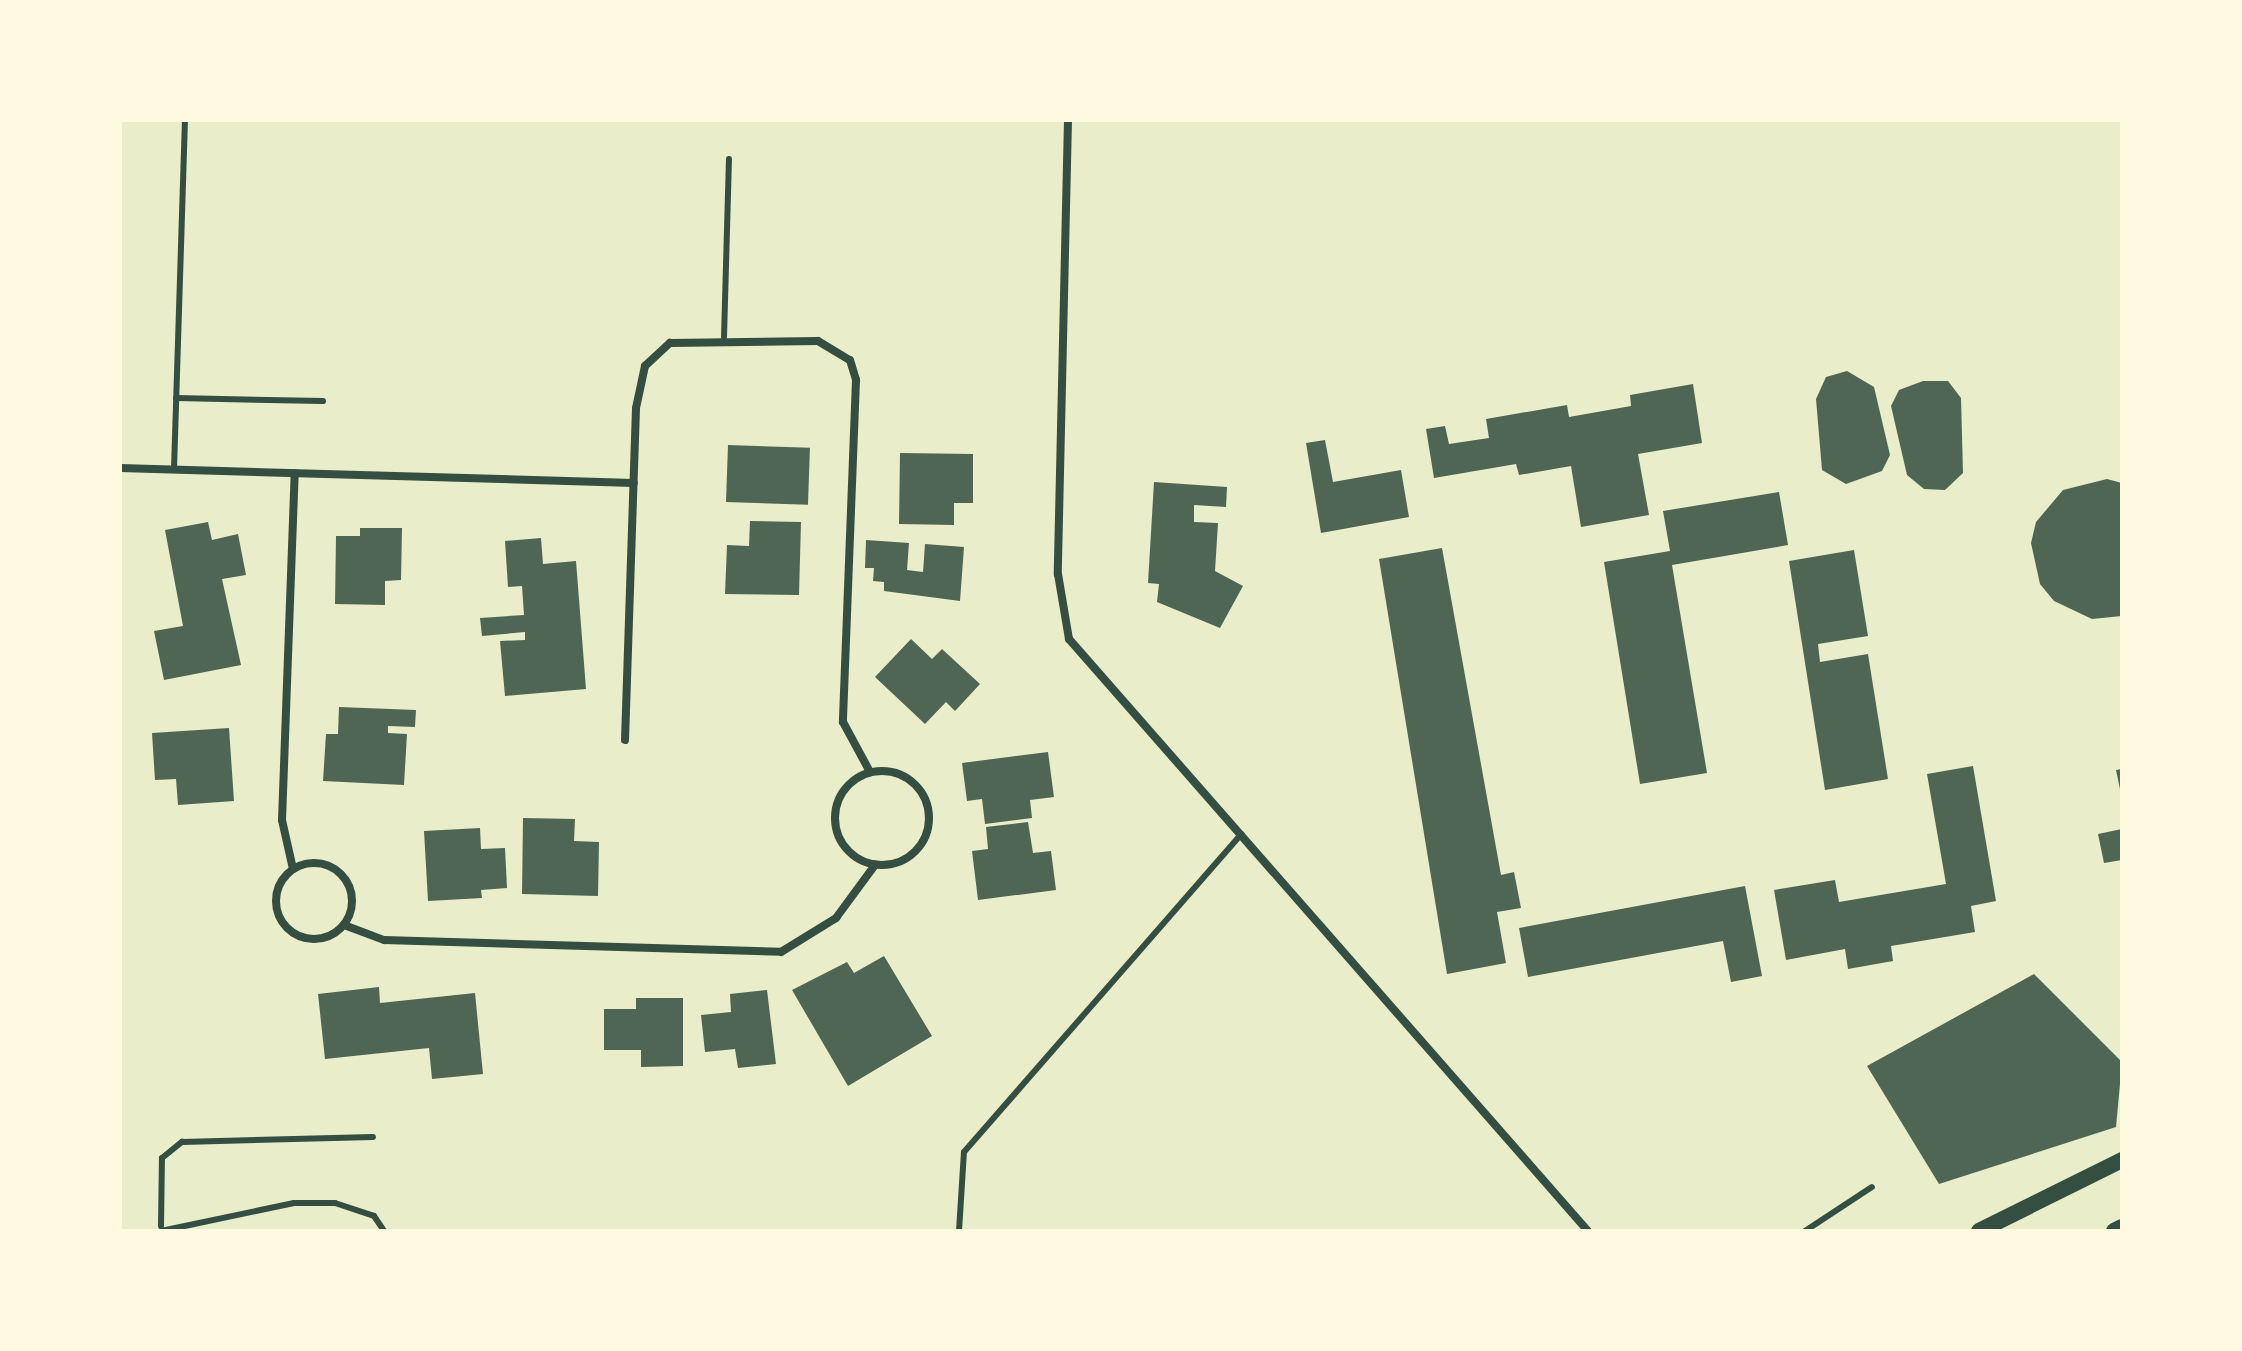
<!DOCTYPE html>
<html>
<head>
<meta charset="utf-8">
<style>
  body { margin:0 }
  #map { position:relative; width:2242px; height:1351px; overflow:hidden; background:#e9edc9; font-family:Arial,sans-serif }
  div>[style] { position:absolute }
  [style*='--x'] { left:calc(var(--x)*1px); top:calc(var(--y)*1px); width:calc(var(--w)*1px); rotate:calc(var(--a)*1deg) }
  .building>* { inset:0; background:#4f6655; transform-origin:0 0 }
  .service>* { height:6px; margin:-3px; padding:0 3px; transform-origin:3px; border-radius:3px; background:#344e41 }
  .minor>* { height:8px; margin:-4px; padding:0 4px; transform-origin:4px; border-radius:4px; background:#344e41 }
  .minor>.ring { margin:-4px; padding:0; box-sizing:content-box; background:none; border:8px solid #344e41; border-radius:50% }
  .secondary>* { height:16px; margin:-8px; padding:0 8px; transform-origin:8px; border-radius:8px; background:#344e41 }
  span { translate:-50% -50%; white-space:nowrap; text-align:center; line-height:1.15; -webkit-text-stroke:6px #fefae0; paint-order:stroke }
  .frame { position:absolute; inset:0; border:122px solid #fefae0; pointer-events:none }
</style>
</head>
<body>
<div id="map">
  <div class="building">
    <div style="clip-path:polygon(1847px 371px,1874px 387px,1890px 455px,1882px 471px,1846px 484px,1822px 470px,1816px 399px,1826px 377px)"></div>
    <div style="clip-path:polygon(1923px 381px,1948px 381px,1961px 398px,1963px 473px,1945px 490px,1924px 489px,1907px 475px,1891px 406px,1899px 390px)"></div>
    <div style="clip-path:polygon(1693px 384px,1702px 443px,1638px 454px,1649px 515px,1581px 527px,1571px 466px,1519px 475px,1516px 464px,1434px 478px,1426px 429px,1445px 426px,1449px 444px,1489px 438px,1486px 419px,1567px 405px,1569px 417px,1631px 406px,1630px 395px)"></div>
    <div style="clip-path:polygon(1325px 440px,1333px 482px,1401px 470px,1409px 517px,1321px 533px,1306px 443px)"></div>
    <div style="left:728px;top:445px;width:82px;height:57px;rotate:2deg"></div>
    <div style="clip-path:polygon(900px 453px,973px 454px,973px 503px,954px 503px,954px 525px,899px 524px)"></div>
    <div style="clip-path:polygon(2107px 479px,2122px 483px,2122px 616px,2092px 619px,2054px 601px,2040px 584px,2031px 543px,2036px 522px,2063px 490px)"></div>
    <div style="clip-path:polygon(1154px 482px,1227px 487px,1226px 507px,1194px 505px,1194px 522px,1218px 523px,1215px 571px,1243px 586px,1220px 628px,1157px 602px,1159px 584px,1148px 583px)"></div>
    <div style="clip-path:polygon(1779px 492px,1788px 545px,1672px 565px,1707px 773px,1640px 784px,1604px 562px,1670px 551px,1663px 511px)"></div>
    <div style="clip-path:polygon(750px 521px,801px 522px,799px 595px,725px 594px,727px 545px,749px 546px)"></div>
    <div style="clip-path:polygon(208px 522px,212px 540px,238px 534px,246px 575px,222px 579px,241px 665px,164px 680px,154px 631px,183px 626px,165px 530px)"></div>
    <div style="clip-path:polygon(360px 528px,402px 528px,401px 580px,385px 581px,385px 605px,335px 604px,336px 536px,360px 536px)"></div>
    <div style="clip-path:polygon(541px 538px,543px 564px,576px 561px,586px 689px,505px 696px,500px 641px,525px 640px,525px 632px,482px 636px,480px 618px,524px 615px,522px 586px,508px 587px,505px 541px)"></div>
    <div style="clip-path:polygon(866px 540px,909px 543px,907px 570px,923px 572px,925px 544px,964px 547px,960px 601px,884px 591px,884px 582px,873px 581px,874px 568px,865px 568px)"></div>
    <div style="clip-path:polygon(1442px 548px,1501px 875px,1514px 872px,1521px 908px,1497px 912px,1506px 963px,1447px 974px,1379px 559px)"></div>
    <div style="clip-path:polygon(1854px 550px,1868px 636px,1818px 644px,1820px 662px,1868px 654px,1888px 779px,1825px 790px,1789px 561px)"></div>
    <div style="clip-path:polygon(911px 639px,932px 659px,942px 649px,980px 684px,955px 711px,946px 702px,925px 724px,875px 677px)"></div>
    <div style="clip-path:polygon(339px 707px,416px 710px,415px 727px,388px 726px,388px 733px,407px 734px,404px 785px,323px 781px,326px 734px,338px 734px)"></div>
    <div style="clip-path:polygon(229px 728px,234px 801px,178px 805px,176px 779px,155px 780px,152px 733px)"></div>
    <div style="clip-path:polygon(1048px 752px,1054px 797px,1030px 800px,1032px 818px,985px 824px,982px 799px,967px 801px,962px 763px)"></div>
    <div style="clip-path:polygon(1973px 766px,1996px 901px,1971px 906px,1975px 932px,1891px 946px,1893px 961px,1848px 969px,1845px 949px,1786px 960px,1774px 890px,1835px 880px,1839px 902px,1946px 884px,1927px 774px)"></div>
    <div style="clip-path:polygon(2122px 769px,2122px 794px,2121px 794px,2116px 770px)"></div>
    <div style="clip-path:polygon(523px 818px,575px 819px,574px 841px,599px 842px,598px 896px,522px 894px)"></div>
    <div style="clip-path:polygon(1028px 822px,1033px 853px,1051px 851px,1056px 890px,978px 900px,972px 851px,988px 849px,986px 827px)"></div>
    <div style="clip-path:polygon(480px 828px,481px 849px,505px 848px,507px 888px,481px 890px,482px 898px,428px 901px,424px 831px)"></div>
    <div style="clip-path:polygon(2122px 829px,2122px 860px,2104px 863px,2098px 834px)"></div>
    <div style="clip-path:polygon(1745px 886px,1762px 976px,1731px 982px,1723px 941px,1528px 977px,1519px 928px)"></div>
    <div style="clip-path:polygon(884px 956px,932px 1036px,848px 1086px,792px 990px,847px 962px,854px 973px)"></div>
    <div style="clip-path:polygon(2034px 974px,2122px 1062px,2116px 1127px,1939px 1184px,1867px 1066px)"></div>
    <div style="clip-path:polygon(379px 987px,380px 1003px,475px 993px,483px 1074px,432px 1079px,429px 1048px,325px 1059px,318px 994px)"></div>
    <div style="clip-path:polygon(767px 990px,776px 1064px,738px 1068px,735px 1049px,705px 1052px,701px 1015px,731px 1012px,730px 994px)"></div>
    <div style="clip-path:polygon(636px 998px,683px 998px,683px 1066px,641px 1067px,641px 1050px,604px 1050px,604px 1009px,636px 1009px)"></div>
  </div>
  <div class="service">
    <div style="--x:724;--y:337;--w:178;--a:-88.4"></div>
    <div style="--x:176;--y:398;--w:147;--a:1.2"></div>
    <div style="--x:174;--y:469;--w:349;--a:-88.2"></div>
    <div style="--x:161;--y:1226;--w:68;--a:-89.2"></div>
    <div style="--x:162;--y:1158;--w:26;--a:-39"></div>
    <div style="--x:182;--y:1142;--w:191;--a:-1.5"></div>
    <div style="--x:161;--y:1231;--w:136;--a:-11.9"></div>
    <div style="--x:294;--y:1203;--w:41;--a:0"></div>
    <div style="--x:335;--y:1203;--w:41;--a:18.4"></div>
    <div style="--x:374;--y:1216;--w:18;--a:56"></div>
    <div style="--x:959;--y:1231;--w:79;--a:-86.4"></div>
    <div style="--x:964;--y:1152;--w:422;--a:-48.9"></div>
    <div style="--x:1805;--y:1231;--w:80;--a:-33.3"></div>
  </div>
  <div class="minor">
    <div style="--x:1068;--y:120;--w:454;--a:91.3"></div>
    <div style="--x:1058;--y:574;--w:66;--a:80.4"></div>
    <div style="--x:1069;--y:639;--w:787;--a:48.76"></div>
    <div style="--x:120;--y:468;--w:514;--a:1.67"></div>
    <div style="--x:625;--y:740;--w:332;--a:-88.1"></div>
    <div style="--x:636;--y:408;--w:43;--a:-77.9"></div>
    <div style="--x:645;--y:366;--w:34;--a:-43"></div>
    <div style="--x:670;--y:343;--w:148;--a:-0.8"></div>
    <div style="--x:818;--y:341;--w:37;--a:31"></div>
    <div style="--x:850;--y:360;--w:21;--a:73"></div>
    <div style="--x:856;--y:380;--w:342;--a:92.2"></div>
    <div style="--x:843;--y:722;--w:57;--a:61.6"></div>
    <div class="ring" style="left:835px;top:771px;width:86px;height:86px"></div>
    <div class="ring" style="left:276px;top:863px;width:68px;height:68px"></div>
    <div style="--x:293;--y:869;--w:50;--a:-102.7"></div>
    <div style="--x:282;--y:820;--w:347;--a:-87.9"></div>
    <div style="--x:344;--y:925;--w:43;--a:20.6"></div>
    <div style="--x:384;--y:940;--w:397;--a:1.7"></div>
    <div style="--x:781;--y:952;--w:65;--a:-31.7"></div>
    <div style="--x:836;--y:918;--w:66;--a:-53.7"></div>
  </div>
  <div class="secondary">
    <div style="--x:1979;--y:1231;--w:160;--a:-26.4"></div>
    <div style="--x:2114;--y:1231;--w:9;--a:-27"></div>
  </div>
  <div class="frame"></div>
</div>
</body>
</html>
